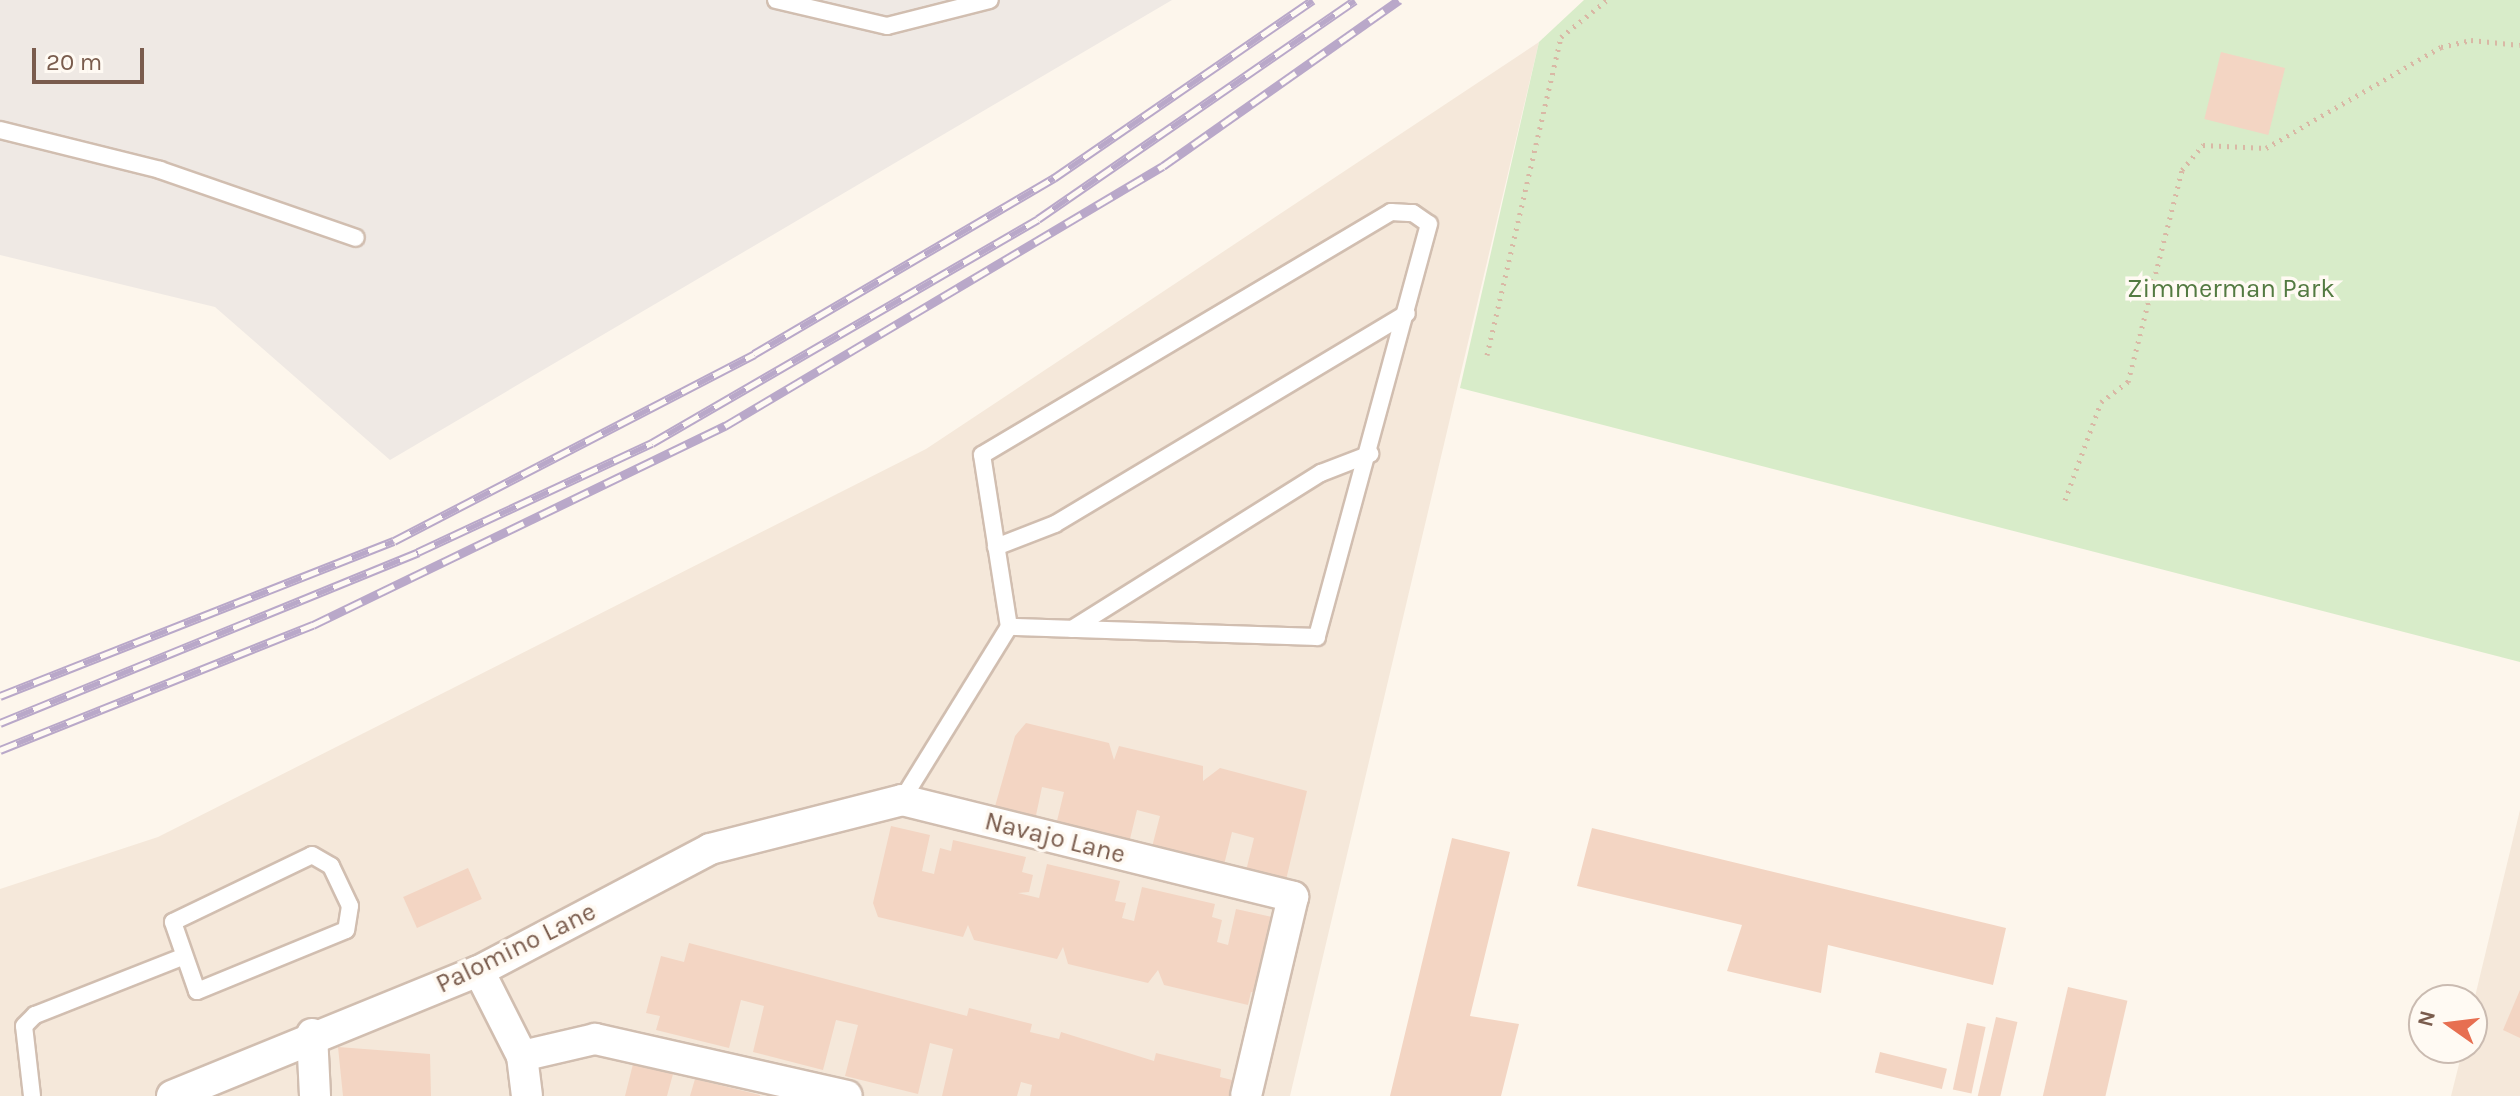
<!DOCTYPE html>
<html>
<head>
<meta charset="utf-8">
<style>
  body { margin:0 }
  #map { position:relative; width:2520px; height:1096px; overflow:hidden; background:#fdf6ec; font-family:Karla,sans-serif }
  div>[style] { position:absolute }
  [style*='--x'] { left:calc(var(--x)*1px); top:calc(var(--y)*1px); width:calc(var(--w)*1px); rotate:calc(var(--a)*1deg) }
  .residential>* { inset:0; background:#f5e8da }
  .industrial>* { inset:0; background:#efe9e4 }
  .green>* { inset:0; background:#d8ecc9 }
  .building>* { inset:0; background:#f3d5c3; transform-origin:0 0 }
  .path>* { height:5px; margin-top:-2.5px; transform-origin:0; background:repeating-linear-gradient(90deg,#d9b8a5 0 2px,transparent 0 8px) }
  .roads { filter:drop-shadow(2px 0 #d1beb0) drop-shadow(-2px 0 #d1beb0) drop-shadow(0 2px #d1beb0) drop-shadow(0 -2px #d1beb0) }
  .service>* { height:16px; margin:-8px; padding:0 8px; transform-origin:8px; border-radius:8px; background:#fff }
  .minor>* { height:30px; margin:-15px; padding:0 15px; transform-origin:15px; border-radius:15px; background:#fff }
  .rail>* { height:9px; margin-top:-4.5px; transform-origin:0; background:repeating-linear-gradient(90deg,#fffaf3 0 18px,#b9a8c9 0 36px); box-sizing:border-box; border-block:2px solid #b9a8c9 }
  span { translate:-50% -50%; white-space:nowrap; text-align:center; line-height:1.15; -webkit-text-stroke:7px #fffaf3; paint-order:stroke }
  .park-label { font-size:26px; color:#537a41 }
  .street-label { font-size:26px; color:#7a5c4d }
  .north { position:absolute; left:2408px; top:984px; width:80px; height:80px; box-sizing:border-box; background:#fffaf3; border:2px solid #cabbb1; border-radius:50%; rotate:284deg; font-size:22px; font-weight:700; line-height:32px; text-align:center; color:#7a5c4d }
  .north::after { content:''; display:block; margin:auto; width:28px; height:36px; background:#e76f51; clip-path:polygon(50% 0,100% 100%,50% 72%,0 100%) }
  .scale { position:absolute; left:32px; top:48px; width:112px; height:36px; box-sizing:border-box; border:4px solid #7a5c4d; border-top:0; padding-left:10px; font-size:24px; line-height:28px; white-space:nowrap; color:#7a5c4d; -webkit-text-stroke:6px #fffaf3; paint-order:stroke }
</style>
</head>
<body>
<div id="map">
  <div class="residential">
    <div style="clip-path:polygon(1539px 42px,1290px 1096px,0 1096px,0 889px,158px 837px,926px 449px)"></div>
    <div style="clip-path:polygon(2520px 810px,2520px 1096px,2451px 1096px,2463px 1048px,2472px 1048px,2472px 1009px)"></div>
  </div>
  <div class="industrial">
    <div style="clip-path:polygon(0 0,1172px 0,390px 460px,215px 307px,0 255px)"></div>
  </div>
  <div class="green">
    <div style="clip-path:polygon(1584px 0,2520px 0,2520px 662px,1460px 388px,1539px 42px)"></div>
  </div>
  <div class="building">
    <div style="left:2221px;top:52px;width:66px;height:69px;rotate:14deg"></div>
    <div style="clip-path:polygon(1026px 723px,1109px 743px,1114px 760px,1119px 746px,1203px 766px,1203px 781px,1220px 768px,1307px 791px,1286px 880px,1246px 871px,1254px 838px,1232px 832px,1224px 865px,1152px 847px,1160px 816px,1137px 810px,1129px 843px,1056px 825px,1064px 792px,1042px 787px,1035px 820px,994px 810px,1015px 736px)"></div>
    <div style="clip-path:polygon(891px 826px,930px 835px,922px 871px,934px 874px,940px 848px,951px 851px,953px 840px,1026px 857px,1022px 872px,1033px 875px,1029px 892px,1018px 893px,1039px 898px,1047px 864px,1120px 881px,1115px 901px,1126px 903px,1122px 918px,1134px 921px,1142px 887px,1215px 904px,1212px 917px,1222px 920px,1217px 942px,1228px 945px,1236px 909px,1276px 918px,1259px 994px,1251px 992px,1248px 1005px,1164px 985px,1158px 970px,1148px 983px,1068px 964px,1063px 947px,1057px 959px,974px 940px,968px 925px,963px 937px,878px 917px,873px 903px)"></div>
    <div style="clip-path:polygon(1592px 828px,2006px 928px,1993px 985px,1828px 945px,1821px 993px,1727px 971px,1742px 925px,1577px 886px)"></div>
    <div style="clip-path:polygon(1452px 838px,1510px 852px,1470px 1016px,1519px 1024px,1501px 1096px,1390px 1096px)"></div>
    <div style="left:468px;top:868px;width:34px;height:71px;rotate:66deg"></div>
    <div style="clip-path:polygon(689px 943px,967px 1016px,969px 1008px,1032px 1024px,1030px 1032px,1059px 1039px,1061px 1032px,1154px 1061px,1156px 1053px,1221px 1069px,1220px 1077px,1236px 1081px,1233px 1096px,1030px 1096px,1032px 1085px,1021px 1082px,1017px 1096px,942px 1096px,953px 1049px,930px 1043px,918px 1094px,845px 1076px,858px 1025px,836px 1020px,823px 1070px,753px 1052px,764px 1006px,741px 1000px,729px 1048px,656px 1030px,660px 1016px,646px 1013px,661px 956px,684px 962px)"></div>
    <div style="left:2068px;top:987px;width:61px;height:112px;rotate:13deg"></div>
    <div style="clip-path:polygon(2520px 990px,2520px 1038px,2503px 1030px)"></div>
    <div style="left:1996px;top:1017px;width:22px;height:81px;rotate:13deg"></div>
    <div style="left:1967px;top:1023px;width:19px;height:68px;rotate:12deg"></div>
    <div style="clip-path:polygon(338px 1047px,430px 1054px,431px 1096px,343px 1096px)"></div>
    <div style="left:1880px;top:1052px;width:69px;height:21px;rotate:14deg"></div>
    <div style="clip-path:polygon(633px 1064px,673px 1074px,667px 1096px,625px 1096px)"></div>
    <div style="clip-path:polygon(695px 1079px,760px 1095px,760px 1096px,690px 1096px)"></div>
  </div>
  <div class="path">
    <div style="--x:1487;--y:355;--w:326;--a:-76.9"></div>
    <div style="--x:1561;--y:37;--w:59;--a:-38.8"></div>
    <div style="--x:2065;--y:500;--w:104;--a:-69.8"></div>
    <div style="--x:2101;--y:402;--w:34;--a:-37"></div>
    <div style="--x:2128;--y:382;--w:219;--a:-75.7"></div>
    <div style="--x:2182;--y:170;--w:33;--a:-50"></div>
    <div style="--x:2203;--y:145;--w:63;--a:2.7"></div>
    <div style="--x:2266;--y:148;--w:202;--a:-30"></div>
    <div style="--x:2441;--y:47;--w:31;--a:-13"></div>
    <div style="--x:2471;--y:40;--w:49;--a:5.8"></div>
  </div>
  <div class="roads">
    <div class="service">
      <div style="--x:776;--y:0;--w:114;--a:13.2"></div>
      <div style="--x:887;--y:26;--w:106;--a:-14.2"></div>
      <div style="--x:0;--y:130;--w:165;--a:14"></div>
      <div style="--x:160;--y:170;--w:207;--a:19.1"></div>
      <div style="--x:996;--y:547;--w:63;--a:-21.3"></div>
      <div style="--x:1055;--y:524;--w:410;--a:-30.9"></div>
      <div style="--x:1072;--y:629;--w:294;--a:-32.1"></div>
      <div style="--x:1321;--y:473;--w:53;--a:-21.2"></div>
      <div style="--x:902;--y:800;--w:203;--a:-58.3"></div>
      <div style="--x:1009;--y:627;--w:174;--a:-98.9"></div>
      <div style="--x:982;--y:455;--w:476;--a:-30.7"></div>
      <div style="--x:1391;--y:212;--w:22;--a:3"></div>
      <div style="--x:1413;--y:213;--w:19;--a:35"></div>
      <div style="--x:1429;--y:224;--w:428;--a:105.2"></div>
      <div style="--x:1317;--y:637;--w:308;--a:-178.1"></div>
      <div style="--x:312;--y:855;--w:22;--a:30"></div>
      <div style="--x:331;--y:866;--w:44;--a:64.6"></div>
      <div style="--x:350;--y:906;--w:24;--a:99"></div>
      <div style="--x:346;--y:930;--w:161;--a:157.7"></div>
      <div style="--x:197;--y:991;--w:73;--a:-109.2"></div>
      <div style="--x:173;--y:922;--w:154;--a:-25.7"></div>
      <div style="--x:32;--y:1096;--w:70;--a:-96.5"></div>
      <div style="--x:24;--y:1026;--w:16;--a:-45"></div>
      <div style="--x:35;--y:1015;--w:156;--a:-21.5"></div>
    </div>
    <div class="minor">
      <div style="--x:479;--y:971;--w:95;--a:63.2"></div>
      <div style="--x:522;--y:1056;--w:40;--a:82.9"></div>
      <div style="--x:312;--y:1034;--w:62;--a:87.2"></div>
      <div style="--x:522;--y:1056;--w:75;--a:-13.1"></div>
      <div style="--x:595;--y:1039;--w:258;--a:12.7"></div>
      <div style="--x:172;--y:1096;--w:331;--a:-22.2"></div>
      <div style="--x:479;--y:971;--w:261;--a:-27.8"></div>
      <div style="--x:710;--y:849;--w:198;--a:-14.3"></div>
      <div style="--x:902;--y:800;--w:403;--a:13.9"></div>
      <div style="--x:1293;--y:897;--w:204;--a:103.3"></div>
    </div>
  </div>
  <div class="rail">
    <div style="--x:0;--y:696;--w:423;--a:-21.5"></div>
    <div style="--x:394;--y:541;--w:406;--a:-27.4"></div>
    <div style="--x:754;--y:354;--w:348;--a:-30.4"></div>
    <div style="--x:1054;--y:178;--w:314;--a:-34.5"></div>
    <div style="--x:0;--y:723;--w:452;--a:-22.2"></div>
    <div style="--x:418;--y:552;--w:258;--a:-25"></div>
    <div style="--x:652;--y:443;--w:446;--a:-30.1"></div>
    <div style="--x:1038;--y:219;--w:385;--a:-34.6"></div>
    <div style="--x:0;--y:750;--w:337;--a:-21.8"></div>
    <div style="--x:313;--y:625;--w:458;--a:-25.8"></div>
    <div style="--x:725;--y:426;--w:509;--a:-30.69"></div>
    <div style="--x:1163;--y:166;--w:289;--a:-35.1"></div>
  </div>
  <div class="park-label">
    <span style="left:2231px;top:289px">Zimmerman Park</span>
  </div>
  <div class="street-label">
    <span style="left:1055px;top:838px;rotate:14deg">Navajo Lane</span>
    <span style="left:516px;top:948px;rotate:-26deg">Palomino Lane</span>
  </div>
  <div class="north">N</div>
  <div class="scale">20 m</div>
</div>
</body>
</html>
